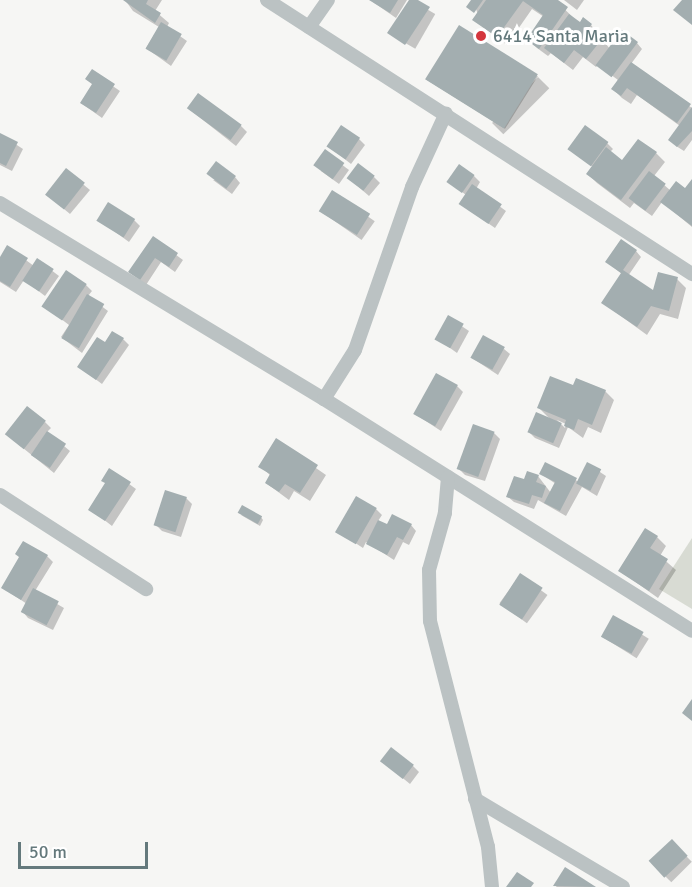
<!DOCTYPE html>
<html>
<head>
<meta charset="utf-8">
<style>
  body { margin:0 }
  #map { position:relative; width:692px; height:887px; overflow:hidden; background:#f6f6f4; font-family:Signika,sans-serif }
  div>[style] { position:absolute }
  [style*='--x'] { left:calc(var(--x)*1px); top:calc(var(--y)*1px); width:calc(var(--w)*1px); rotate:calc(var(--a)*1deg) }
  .green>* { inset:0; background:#d8dbd3 }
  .shadow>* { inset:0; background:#0003; transform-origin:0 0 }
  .building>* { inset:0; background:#a3aeb0; transform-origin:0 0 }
  .street>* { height:14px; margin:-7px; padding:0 7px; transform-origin:7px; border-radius:7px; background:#bbc2c3 }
  .dots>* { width:16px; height:16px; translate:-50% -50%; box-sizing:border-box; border:3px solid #fff; border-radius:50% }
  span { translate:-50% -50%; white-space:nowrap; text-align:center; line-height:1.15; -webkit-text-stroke:6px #fff; paint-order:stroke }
  .poi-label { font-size:18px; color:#64797c }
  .left { translate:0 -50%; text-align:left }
  .scale { position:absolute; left:18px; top:842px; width:130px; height:27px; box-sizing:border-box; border:3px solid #64797c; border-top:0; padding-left:8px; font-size:18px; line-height:21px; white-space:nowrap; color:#64797c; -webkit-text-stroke:4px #fff; paint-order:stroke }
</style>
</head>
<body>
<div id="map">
  <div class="green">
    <div style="clip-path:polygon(692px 538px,692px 609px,659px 589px)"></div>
  </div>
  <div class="shadow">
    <div style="clip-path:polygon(125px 0,162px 0,155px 11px,169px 23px,167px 27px,187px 41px,171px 66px,146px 48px,159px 27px,133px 11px)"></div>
    <div style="clip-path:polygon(370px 0,407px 0,396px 18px)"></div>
    <div style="left:411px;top:0;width:28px;height:40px;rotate:30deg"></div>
    <div style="clip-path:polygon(473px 0,555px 0,580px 24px,591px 25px,610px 49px,637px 43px,642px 49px,631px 64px,692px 108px,692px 140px,684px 151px,676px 146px,680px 126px,637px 95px,631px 104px,622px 98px,613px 89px,618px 80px,598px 65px,596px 67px,583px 57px,573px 70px,551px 53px,548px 56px,537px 48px,528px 39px,544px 17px,532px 9px,507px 45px,474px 20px,478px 15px)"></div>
    <div style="clip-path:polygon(564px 0,584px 0,577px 10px)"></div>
    <div style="left:459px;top:27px;width:93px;height:62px;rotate:32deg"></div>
    <div style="clip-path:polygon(92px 72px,120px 91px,102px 118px,81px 103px,93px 85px)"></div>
    <div style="left:538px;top:77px;width:16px;height:65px;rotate:45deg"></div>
    <div style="clip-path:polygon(189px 109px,241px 126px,247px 132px,236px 146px)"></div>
    <div style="clip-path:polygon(0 134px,23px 149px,12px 171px,0 165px)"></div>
    <div style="clip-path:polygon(359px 139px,365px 145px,351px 164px,328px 146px)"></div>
    <div style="clip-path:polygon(607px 143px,613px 149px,610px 152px,622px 162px,656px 153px,665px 162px,654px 176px,671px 191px,685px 190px,692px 182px,692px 227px,662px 202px,652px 216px,634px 203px,630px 208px,597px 183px,588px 174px,593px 167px,575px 154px)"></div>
    <div style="clip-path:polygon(325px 152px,349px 170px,339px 184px,321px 171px)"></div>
    <div style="clip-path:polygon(66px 170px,90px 190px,70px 214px,52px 199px)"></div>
    <div style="clip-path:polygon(474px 176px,480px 182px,476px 189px,506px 211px,495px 228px,460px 204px,466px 195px,449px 182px)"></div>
    <div style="clip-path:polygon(235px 177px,240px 183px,232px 194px,213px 180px)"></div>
    <div style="clip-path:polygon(374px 177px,380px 183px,369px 196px,354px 183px)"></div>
    <div style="left:333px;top:192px;width:51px;height:23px;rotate:35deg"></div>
    <div style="clip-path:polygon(99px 220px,134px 220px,140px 226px,129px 242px)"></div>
    <div style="clip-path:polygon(153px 238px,183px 260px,175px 272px,161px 262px,146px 285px,129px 272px)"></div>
    <div style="clip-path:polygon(8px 247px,34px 266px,38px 260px,59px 276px,45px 296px,24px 280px,16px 292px,0 282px,0 259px)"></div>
    <div style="clip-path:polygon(636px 251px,641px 257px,628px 276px,654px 292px,677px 279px,686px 288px,678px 319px,660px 314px,647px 335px,603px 303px,622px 274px,607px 262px)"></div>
    <div style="clip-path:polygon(67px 273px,86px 285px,92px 291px,88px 296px,108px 311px,82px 353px,61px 337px,69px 325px,44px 306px)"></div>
    <div style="clip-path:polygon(448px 317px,469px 331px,457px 353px,436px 338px)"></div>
    <div style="clip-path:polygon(123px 339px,129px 345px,102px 384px,79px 367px,105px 344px)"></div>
    <div style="clip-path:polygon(504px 349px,510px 354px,498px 375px,472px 358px)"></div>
    <div style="clip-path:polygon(457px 386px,463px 392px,441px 431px,415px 414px)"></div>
    <div style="clip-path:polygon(evenodd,574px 387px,605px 391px,614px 400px,601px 433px,588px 427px,583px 438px,568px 427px,559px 448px,535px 438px,529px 432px,551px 420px,539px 408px,574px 387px,557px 420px,566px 424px,565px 428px,557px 420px)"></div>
    <div style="clip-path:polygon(45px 422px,51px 428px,47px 432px,70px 451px,54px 473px,13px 440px)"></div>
    <div style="clip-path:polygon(494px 433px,500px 439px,485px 481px,465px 475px,459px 469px)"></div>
    <div style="clip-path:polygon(277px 441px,326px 475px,310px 501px,294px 491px,289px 500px,266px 483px,271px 476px,260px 466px)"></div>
    <div style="clip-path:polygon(546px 464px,579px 482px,588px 464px,606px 476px,597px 496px,582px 487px,566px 516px,538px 500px,534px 509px,514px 502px,508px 497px,525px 481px,538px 476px,551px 493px,556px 484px,541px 474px)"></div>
    <div style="clip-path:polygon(110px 470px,136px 489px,112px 526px,90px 509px,107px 484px)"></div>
    <div style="clip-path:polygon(186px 498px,192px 504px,181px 537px,162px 531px,156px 525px)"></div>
    <div style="clip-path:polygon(376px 509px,382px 515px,378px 521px,387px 526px,411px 525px,416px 531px,409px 545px,403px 542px,394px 560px,366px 542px,363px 548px,337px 531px)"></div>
    <div style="clip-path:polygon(241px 515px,261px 517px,263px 520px,260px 526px)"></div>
    <div style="clip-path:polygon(657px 537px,666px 546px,660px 556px,676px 570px,658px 598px,620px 571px)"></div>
    <div style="clip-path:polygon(47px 556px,53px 562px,35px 591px,64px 608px,53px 630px,28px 618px,23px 612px,27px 604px,3px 588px)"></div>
    <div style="left:520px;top:575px;width:34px;height:35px;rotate:36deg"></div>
    <div style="left:614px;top:617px;width:41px;height:23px;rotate:32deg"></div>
    <div style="clip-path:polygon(388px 766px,413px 766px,419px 772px,410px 784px)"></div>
    <div style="left:672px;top:842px;width:28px;height:29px;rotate:45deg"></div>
    <div style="clip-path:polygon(566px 869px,593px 887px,556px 887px)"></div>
  </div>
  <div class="building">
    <div style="clip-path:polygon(123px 0,148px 0,146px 4px,161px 13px,155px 23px)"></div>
    <div style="clip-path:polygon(369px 0,398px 0,390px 13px)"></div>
    <div style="clip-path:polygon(409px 0,418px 0,430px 7px,405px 45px,387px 33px)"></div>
    <div style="clip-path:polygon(471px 0,483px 0,474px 13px,466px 7px)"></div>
    <div style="clip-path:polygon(486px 0,558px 0,568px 7px,539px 49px,526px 40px,543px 15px,523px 1px,497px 37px,472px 20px)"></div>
    <div style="clip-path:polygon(682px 0,692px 0,692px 25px,673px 10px)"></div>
    <div style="clip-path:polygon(569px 14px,580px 22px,583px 17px,592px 24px,588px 29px,602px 39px,586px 59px,574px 50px,564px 63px,544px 48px)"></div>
    <div style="left:161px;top:22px;width:24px;height:31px;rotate:30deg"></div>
    <div style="left:459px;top:25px;width:93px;height:64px;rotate:32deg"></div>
    <div style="left:622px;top:30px;width:20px;height:44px;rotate:37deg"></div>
    <div style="clip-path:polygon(631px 62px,691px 104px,677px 123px,627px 88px,621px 96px,611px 89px)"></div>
    <div style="clip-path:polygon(92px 69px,115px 84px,96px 113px,80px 103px,92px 84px,85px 79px)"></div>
    <div style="left:198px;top:93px;width:54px;height:19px;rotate:36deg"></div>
    <div style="clip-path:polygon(692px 107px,692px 131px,677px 147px,668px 140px)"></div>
    <div style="left:341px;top:125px;width:23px;height:26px;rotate:34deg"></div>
    <div style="left:585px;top:125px;width:29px;height:30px;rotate:36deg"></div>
    <div style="clip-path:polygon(0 133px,18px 142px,6px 166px,0 163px)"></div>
    <div style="clip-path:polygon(638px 139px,657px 152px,621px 200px,586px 174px,606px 147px,622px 160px)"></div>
    <div style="left:325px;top:149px;width:24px;height:20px;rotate:36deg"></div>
    <div style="left:216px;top:161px;width:25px;height:16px;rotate:37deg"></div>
    <div style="left:358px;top:163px;width:21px;height:19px;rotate:37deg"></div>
    <div style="left:459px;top:164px;width:19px;height:22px;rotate:35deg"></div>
    <div style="left:66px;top:168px;width:24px;height:34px;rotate:38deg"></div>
    <div style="left:649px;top:171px;width:21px;height:34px;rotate:37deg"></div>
    <div style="clip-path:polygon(692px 179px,692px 226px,660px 202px,676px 181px,685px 188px)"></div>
    <div style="left:472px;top:184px;width:36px;height:24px;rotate:34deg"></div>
    <div style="left:332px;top:190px;width:45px;height:25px;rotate:32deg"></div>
    <div style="left:108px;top:202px;width:32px;height:22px;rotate:32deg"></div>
    <div style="clip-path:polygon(153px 236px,178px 253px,169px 267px,155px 258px,140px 280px,128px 272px)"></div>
    <div style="clip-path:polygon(621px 239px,637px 250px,623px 270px,653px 290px,658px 272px,678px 277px,669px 311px,651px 306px,637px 327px,601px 303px,621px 273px,605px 262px)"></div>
    <div style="clip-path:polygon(7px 245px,28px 258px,10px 287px,0 281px,0 257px)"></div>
    <div style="left:37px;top:258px;width:20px;height:27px;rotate:33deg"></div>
    <div style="left:66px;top:270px;width:25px;height:44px;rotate:34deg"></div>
    <div style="left:87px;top:294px;width:20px;height:51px;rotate:30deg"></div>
    <div style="left:448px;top:315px;width:18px;height:28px;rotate:29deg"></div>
    <div style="clip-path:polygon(112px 331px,124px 338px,96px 380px,77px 367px,97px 337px,105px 342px)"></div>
    <div style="left:483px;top:335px;width:25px;height:26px;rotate:29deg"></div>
    <div style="left:436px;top:373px;width:25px;height:47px;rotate:29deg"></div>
    <div style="clip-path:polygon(550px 376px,573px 385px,576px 378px,606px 390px,592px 425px,578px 419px,574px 430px,564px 426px,566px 420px,537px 408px)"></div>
    <div style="left:27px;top:406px;width:24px;height:36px;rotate:38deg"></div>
    <div style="left:536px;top:412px;width:28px;height:22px;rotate:23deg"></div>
    <div style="left:473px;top:424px;width:23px;height:48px;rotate:20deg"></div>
    <div style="left:47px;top:431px;width:23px;height:29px;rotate:34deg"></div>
    <div style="clip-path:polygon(276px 438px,318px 465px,300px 493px,285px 484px,279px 492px,265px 483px,270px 474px,258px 467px)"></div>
    <div style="clip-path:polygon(545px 462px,577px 478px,560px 511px,544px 503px,555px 482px,539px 474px)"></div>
    <div style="left:587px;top:462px;width:16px;height:24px;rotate:27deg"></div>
    <div style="clip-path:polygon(109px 468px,131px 482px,105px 521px,88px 510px,105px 483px,101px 481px)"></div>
    <div style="clip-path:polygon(527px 471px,539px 475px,536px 482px,546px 486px,542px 498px,532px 495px,529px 504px,506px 497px,514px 476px,524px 479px)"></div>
    <div style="left:165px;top:490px;width:23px;height:37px;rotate:18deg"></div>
    <div style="left:356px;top:496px;width:24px;height:42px;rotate:30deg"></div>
    <div style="left:242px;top:505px;width:23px;height:9px;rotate:29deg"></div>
    <div style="clip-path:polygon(392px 514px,412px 524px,403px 540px,397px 537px,387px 555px,366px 544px,378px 520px,387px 524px)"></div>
    <div style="clip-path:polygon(645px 528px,658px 536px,650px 548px,668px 559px,649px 591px,618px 571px)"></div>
    <div style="clip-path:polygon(23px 541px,48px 555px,21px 600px,1px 588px,19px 557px,15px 554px)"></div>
    <div style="left:520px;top:573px;width:27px;height:38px;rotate:33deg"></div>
    <div style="left:33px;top:588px;width:29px;height:27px;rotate:27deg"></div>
    <div style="left:613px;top:615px;width:35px;height:25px;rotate:29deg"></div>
    <div style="clip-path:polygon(692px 699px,692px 721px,682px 713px)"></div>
    <div style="left:391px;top:747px;width:29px;height:18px;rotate:38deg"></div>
    <div style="left:672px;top:839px;width:23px;height:32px;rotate:47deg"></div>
    <div style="clip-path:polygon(565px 867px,596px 887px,553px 886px)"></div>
    <div style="clip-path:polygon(517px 872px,534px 883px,531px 887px,506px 887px)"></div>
  </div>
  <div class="street">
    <div style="--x:267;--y:0;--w:506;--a:32.81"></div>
    <div style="--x:309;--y:27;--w:33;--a:-55"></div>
    <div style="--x:0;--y:203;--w:379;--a:31.2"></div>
    <div style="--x:324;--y:399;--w:435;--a:32.2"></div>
    <div style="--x:324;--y:399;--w:58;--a:-57.7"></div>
    <div style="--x:355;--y:350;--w:173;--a:-70.7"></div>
    <div style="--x:412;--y:187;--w:81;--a:-65.3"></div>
    <div style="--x:448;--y:477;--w:36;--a:95"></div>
    <div style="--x:445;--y:513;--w:59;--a:105.7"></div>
    <div style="--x:429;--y:570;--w:51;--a:88.9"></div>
    <div style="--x:430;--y:621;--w:233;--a:75.6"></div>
    <div style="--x:488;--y:847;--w:40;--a:84.3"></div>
    <div style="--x:0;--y:495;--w:174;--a:32.8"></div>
    <div style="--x:475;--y:799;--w:172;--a:30.7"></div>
  </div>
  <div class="dots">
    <div style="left:481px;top:36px;background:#d4363d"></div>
  </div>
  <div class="poi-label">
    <span class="left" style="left:493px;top:36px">6414 Santa Maria</span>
  </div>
  <div class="scale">50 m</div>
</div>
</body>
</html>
